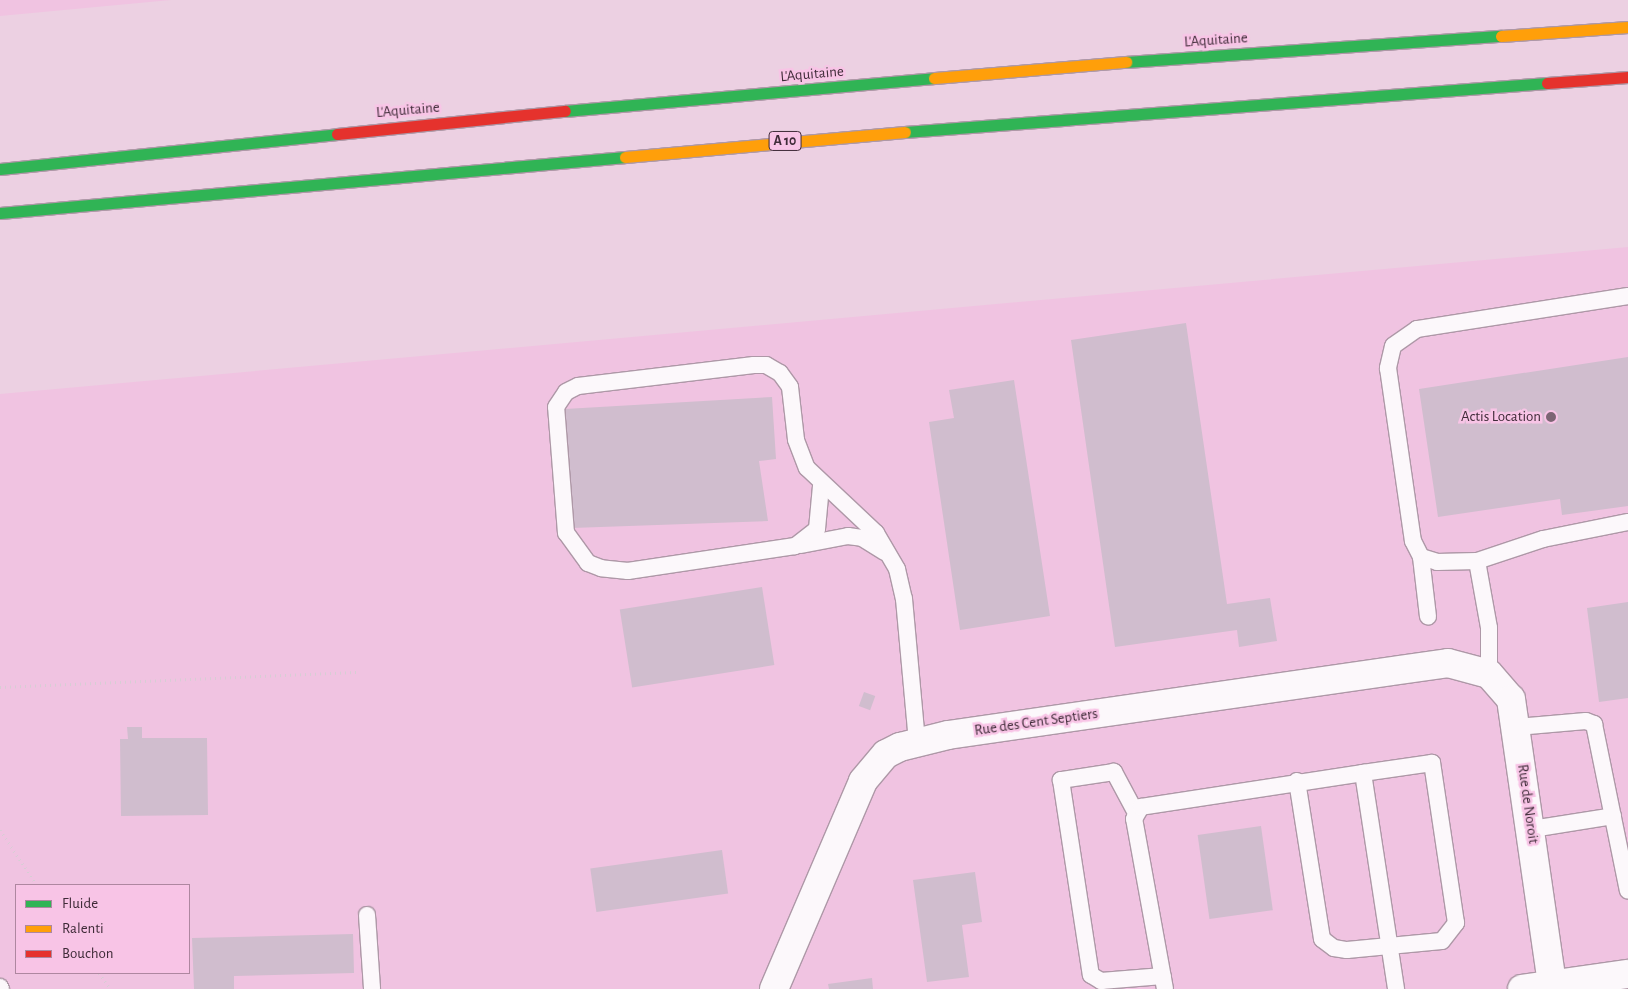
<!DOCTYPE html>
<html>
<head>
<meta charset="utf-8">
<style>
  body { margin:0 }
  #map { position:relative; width:1628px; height:989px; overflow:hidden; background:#ecd0e2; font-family:"Alegreya Sans",sans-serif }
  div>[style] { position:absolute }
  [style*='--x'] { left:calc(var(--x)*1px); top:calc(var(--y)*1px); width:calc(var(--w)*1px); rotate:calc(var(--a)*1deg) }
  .built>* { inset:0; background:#f0c3e1 }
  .building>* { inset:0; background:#d0bdce; transform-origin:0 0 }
  .path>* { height:3px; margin-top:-1.5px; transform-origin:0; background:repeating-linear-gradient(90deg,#d7ced4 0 1px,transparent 0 5px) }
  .roads { filter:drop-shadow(1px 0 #ae98a7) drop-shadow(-1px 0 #ae98a7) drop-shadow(0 1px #ae98a7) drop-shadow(0 -1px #ae98a7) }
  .lane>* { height:16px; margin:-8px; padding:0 8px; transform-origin:8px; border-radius:8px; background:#fcf8fb }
  .street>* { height:28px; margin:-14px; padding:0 14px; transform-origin:14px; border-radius:14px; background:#fcf8fb }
  .fast>* { height:11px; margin:-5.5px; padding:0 5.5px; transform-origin:5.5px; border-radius:5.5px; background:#30b455 }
  .slow>* { height:11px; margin:-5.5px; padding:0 5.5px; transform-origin:5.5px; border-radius:5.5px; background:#ff9f0a }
  .jam>* { height:11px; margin:-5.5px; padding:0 5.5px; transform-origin:5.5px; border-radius:5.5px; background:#e5322d }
  .dots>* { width:14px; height:14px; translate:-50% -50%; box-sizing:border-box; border:2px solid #f8c4e6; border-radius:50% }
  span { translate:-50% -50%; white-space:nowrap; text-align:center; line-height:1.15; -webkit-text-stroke:5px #f8c4e6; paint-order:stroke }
  .shield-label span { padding:1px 4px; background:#f8c4e6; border:1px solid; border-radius:4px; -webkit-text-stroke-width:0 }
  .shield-label { font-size:14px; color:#3f2b38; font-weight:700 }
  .street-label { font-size:15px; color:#3f2b38 }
  .poi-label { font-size:15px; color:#3f2b38 }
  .right { translate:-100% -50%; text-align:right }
  .legend { position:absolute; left:15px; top:884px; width:175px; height:90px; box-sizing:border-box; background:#f8c4e6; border:1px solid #ae87a0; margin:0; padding:6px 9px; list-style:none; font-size:15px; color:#3f2b38 }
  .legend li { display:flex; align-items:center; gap:10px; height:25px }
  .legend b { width:25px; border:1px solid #ae87a0 }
</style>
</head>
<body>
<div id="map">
  <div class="built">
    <div style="clip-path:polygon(0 0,171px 0,0 16px)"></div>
    <div style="clip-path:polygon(evenodd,1628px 247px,1628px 989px,0 989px,0 394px,1628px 247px,16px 885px,189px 885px,189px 973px,16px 973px,16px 885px)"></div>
  </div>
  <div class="building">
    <div style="clip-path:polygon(1186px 323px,1227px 604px,1270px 598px,1277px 641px,1239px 647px,1237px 630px,1115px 647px,1071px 340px)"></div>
    <div style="clip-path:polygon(1628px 357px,1628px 506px,1562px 515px,1560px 499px,1438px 517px,1419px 389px)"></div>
    <div style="clip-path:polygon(1014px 380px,1050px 616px,960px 630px,929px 422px,954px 418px,949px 390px)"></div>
    <div style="clip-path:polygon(772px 397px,776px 459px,759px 461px,768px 521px,572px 528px,565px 409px)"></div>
    <div style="left:762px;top:587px;width:79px;height:144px;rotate:81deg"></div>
    <div style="clip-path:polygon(1628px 602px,1628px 698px,1599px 702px,1587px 608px)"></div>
    <div style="left:864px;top:692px;width:12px;height:15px;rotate:20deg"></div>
    <div style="clip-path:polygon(127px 727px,142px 727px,142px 738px,207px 738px,208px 815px,121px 816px,120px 739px,128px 739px)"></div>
    <div style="left:1261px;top:826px;width:85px;height:64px;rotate:82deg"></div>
    <div style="left:722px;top:850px;width:44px;height:133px;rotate:82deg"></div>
    <div style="clip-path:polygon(975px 872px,982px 922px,962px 925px,969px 977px,927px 982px,913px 880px)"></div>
    <div style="clip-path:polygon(353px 934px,354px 973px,234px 976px,234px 989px,194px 989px,192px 938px)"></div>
    <div style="clip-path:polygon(872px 978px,873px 989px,829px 989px,828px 984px)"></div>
  </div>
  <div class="path">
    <div style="--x:0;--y:687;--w:357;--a:-2.4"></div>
    <div style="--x:0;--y:830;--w:66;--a:56.1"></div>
    <div style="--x:99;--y:973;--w:19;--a:55"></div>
  </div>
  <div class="roads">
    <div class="lane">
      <div style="--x:1628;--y:296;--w:214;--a:171.1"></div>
      <div style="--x:1417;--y:329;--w:29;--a:145"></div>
      <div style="--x:1393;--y:346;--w:23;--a:103"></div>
      <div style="--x:1388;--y:368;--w:175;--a:81.8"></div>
      <div style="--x:1413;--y:541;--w:18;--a:63"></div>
      <div style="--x:1421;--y:557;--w:17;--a:17"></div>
      <div style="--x:1437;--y:562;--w:40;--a:-1.4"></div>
      <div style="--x:1477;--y:561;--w:70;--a:-18.4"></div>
      <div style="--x:1543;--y:539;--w:87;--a:-11.3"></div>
      <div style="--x:821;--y:486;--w:43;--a:95.3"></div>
      <div style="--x:817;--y:529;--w:28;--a:142"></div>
      <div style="--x:795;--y:546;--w:169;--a:171.5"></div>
      <div style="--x:628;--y:571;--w:27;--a:-174"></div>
      <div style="--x:601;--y:568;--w:14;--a:-159"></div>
      <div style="--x:588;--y:563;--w:37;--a:-126"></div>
      <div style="--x:566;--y:533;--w:126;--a:-94.5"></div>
      <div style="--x:556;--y:407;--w:18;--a:-56"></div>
      <div style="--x:566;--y:392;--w:13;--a:-27"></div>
      <div style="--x:578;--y:386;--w:177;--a:-6.8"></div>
      <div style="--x:754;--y:365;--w:12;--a:0"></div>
      <div style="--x:766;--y:365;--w:16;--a:30"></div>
      <div style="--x:780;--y:373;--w:17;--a:54"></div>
      <div style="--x:790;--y:387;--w:53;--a:83.5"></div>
      <div style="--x:796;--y:440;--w:30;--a:69"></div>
      <div style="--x:807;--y:468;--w:95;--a:43.3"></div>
      <div style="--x:876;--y:533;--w:42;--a:59.7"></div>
      <div style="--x:897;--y:569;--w:31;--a:77"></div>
      <div style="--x:904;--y:599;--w:143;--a:84.8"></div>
      <div style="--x:801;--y:545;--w:48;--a:-10.8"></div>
      <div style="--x:848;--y:536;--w:14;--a:8"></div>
      <div style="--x:862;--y:538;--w:26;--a:32"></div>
      <div style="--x:1421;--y:557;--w:60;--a:83.3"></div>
      <div style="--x:1477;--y:561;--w:68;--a:79.8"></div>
      <div style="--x:1489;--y:628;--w:46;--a:90"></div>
      <div style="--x:1517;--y:727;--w:69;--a:-5"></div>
      <div style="--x:1586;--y:721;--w:9;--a:21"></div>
      <div style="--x:1594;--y:724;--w:170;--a:78.5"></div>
      <div style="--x:1297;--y:781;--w:160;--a:81"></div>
      <div style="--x:1322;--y:939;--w:15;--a:37"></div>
      <div style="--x:1334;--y:948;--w:13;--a:9"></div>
      <div style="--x:1347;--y:950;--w:95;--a:-5.4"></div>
      <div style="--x:1442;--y:941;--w:23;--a:-52"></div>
      <div style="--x:1456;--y:923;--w:162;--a:-98.5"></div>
      <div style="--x:1432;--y:763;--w:70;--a:171.8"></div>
      <div style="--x:1136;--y:813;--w:47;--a:-118.2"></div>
      <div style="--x:1114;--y:772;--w:54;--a:171.4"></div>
      <div style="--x:1061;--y:780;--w:197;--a:81.3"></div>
      <div style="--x:1091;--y:975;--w:12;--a:31"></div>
      <div style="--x:1101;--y:981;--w:62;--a:-4.6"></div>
      <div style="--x:1532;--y:829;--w:82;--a:-9.1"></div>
      <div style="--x:367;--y:915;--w:74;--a:86.1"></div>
      <div style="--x:0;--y:987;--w:2;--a:63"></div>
      <div style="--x:1165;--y:989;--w:173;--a:-100.3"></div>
      <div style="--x:1134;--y:819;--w:14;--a:-60"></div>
      <div style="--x:1141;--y:807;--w:225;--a:-8.7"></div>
      <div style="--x:1363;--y:773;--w:219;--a:81.3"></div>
    </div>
    <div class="street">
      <div style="--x:774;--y:989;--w:226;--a:-66.8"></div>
      <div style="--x:863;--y:781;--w:35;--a:-50"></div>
      <div style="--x:886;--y:754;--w:16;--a:-27"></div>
      <div style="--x:900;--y:747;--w:49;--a:-14"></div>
      <div style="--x:948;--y:735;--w:505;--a:-8.19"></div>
      <div style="--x:1448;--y:663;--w:42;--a:15"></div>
      <div style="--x:1489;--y:674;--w:33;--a:49"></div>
      <div style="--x:1511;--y:699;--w:289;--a:81.8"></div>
      <div style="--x:1522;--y:989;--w:107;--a:-8.1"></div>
    </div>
    <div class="fast">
      <div style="--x:1126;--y:62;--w:376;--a:-4"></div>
      <div style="--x:565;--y:111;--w:370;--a:-5.1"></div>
      <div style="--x:905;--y:132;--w:644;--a:-4.36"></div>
      <div style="--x:0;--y:169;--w:339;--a:-5.9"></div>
      <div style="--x:0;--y:213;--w:628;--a:-5.12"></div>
    </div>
    <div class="slow">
      <div style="--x:1501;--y:36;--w:127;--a:-4.1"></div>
      <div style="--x:934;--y:78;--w:193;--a:-4.8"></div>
      <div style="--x:625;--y:157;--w:281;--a:-5.1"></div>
    </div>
    <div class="jam">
      <div style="--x:1547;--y:83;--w:81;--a:-4.2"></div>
      <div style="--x:337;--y:134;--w:229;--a:-5.8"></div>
    </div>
  </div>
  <div class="dots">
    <div style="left:1551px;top:417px;background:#7c6574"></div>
  </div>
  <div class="shield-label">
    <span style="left:785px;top:141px">A 10</span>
  </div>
  <div class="street-label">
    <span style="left:1216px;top:40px;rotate:-4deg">L'Aquitaine</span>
    <span style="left:812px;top:74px;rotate:-5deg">L'Aquitaine</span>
    <span style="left:408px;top:110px;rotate:-5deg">L'Aquitaine</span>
    <span style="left:1036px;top:722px;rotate:-8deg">Rue des Cent Septiers</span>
    <span style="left:1528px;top:804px;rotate:82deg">Rue de Noroit</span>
  </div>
  <div class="poi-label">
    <span class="right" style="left:1541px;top:417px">Actis Location</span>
  </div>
  <ul class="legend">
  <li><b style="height:6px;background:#30b455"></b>Fluide</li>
  <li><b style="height:6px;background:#ff9f0a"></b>Ralenti</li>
  <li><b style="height:6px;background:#e5322d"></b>Bouchon</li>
  </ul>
</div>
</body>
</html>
